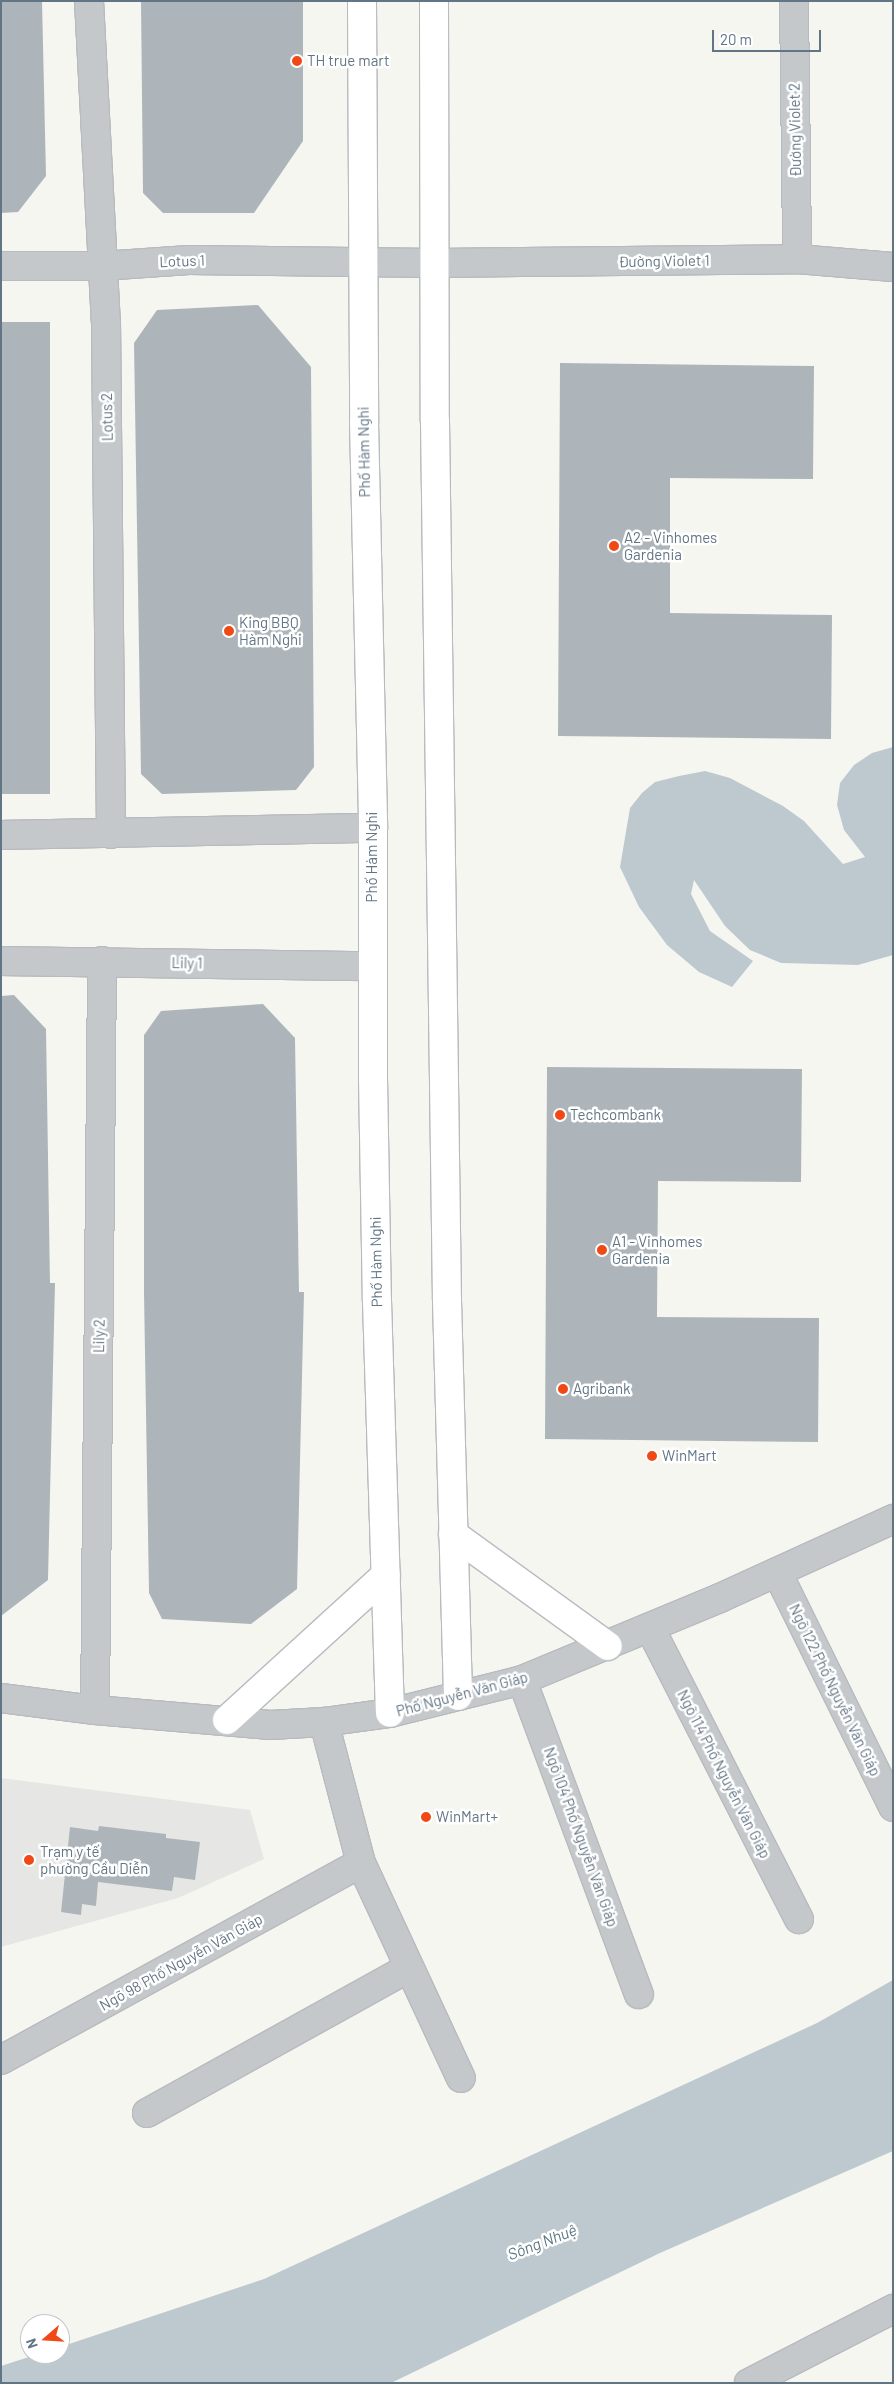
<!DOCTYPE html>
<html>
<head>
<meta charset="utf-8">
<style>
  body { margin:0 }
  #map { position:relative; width:894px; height:2384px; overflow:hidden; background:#f6f6f1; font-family:Barlow,sans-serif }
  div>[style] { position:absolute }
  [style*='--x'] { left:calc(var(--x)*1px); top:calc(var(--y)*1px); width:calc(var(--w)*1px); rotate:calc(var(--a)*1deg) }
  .built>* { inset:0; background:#e6e7e5 }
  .water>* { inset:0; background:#bdc9ce }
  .building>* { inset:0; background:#adb5ba; transform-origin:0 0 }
  .roads { filter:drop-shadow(1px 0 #b7bbbf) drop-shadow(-1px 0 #b7bbbf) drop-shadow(0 1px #b7bbbf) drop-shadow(0 -1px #b7bbbf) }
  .minor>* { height:28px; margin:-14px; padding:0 14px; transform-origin:14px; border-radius:14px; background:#c4c8cb }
  .major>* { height:28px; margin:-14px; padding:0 14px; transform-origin:14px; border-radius:14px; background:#fff }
  .dots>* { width:14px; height:14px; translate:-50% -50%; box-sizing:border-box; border:2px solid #fff; border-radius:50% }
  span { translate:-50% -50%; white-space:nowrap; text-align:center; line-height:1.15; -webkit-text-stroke:5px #fff; paint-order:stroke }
  .poi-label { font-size:15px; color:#627585 }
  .left { translate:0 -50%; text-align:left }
  .street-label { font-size:15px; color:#627585 }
  .water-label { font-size:16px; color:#5d7882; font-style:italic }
  .frame { position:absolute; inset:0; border:2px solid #627585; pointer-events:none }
  .north { position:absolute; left:20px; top:2314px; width:50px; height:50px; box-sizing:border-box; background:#fff; border:1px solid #c0c8ce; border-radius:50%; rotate:251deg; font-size:14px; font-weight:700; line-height:20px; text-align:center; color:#627585 }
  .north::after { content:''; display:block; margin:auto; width:18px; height:22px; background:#f14916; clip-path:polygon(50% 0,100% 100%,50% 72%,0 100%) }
  .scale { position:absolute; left:712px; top:30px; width:109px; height:22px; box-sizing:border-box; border:2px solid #627585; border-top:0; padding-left:6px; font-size:15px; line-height:18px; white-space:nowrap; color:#627585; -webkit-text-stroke:4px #fff; paint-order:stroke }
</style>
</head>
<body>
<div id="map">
  <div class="built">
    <div style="clip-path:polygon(1px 1778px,250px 1810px,264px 1859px,178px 1898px,1px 1947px)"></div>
  </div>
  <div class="water">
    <div style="clip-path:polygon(893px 747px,893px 955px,858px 965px,781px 963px,750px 950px,725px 926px,694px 880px,691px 894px,710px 931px,753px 961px,732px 987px,699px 972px,667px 945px,639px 907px,620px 867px,630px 808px,642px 793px,655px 782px,679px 776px,705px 771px,730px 778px,783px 806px,804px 821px,843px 864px,865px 857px,844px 830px,837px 805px,840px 783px,854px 765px,872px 753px)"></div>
    <div style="clip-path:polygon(893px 1980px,893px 2151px,660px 2253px,391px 2383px,1px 2383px,1px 2366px,38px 2354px,60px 2354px,60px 2347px,264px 2279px,817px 2023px)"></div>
  </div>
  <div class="building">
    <div style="clip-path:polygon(1px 1px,42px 1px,46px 176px,18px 212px,1px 213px)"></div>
    <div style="clip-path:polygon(141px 1px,303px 1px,303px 141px,254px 213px,163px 213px,143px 193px)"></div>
    <div style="clip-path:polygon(258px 305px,311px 367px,314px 767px,296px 790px,162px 794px,141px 774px,134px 343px,157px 310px)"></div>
    <div style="left:1px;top:322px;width:49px;height:472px"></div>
    <div style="clip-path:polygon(560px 363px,814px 366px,813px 479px,670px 478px,670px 613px,832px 615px,831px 739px,558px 736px)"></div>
    <div style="clip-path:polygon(14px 995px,46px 1029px,50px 1283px,55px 1283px,48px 1580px,1px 1616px,1px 996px)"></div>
    <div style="clip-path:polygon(263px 1004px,295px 1038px,299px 1292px,304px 1292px,297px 1589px,251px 1624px,162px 1619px,149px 1593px,144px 1293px,144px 1035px,161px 1011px)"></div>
    <div style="clip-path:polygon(547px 1067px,802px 1069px,801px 1182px,658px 1181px,657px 1317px,819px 1318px,818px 1442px,545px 1439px)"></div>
    <div style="clip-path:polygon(99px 1826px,166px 1834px,166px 1838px,200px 1842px,195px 1880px,174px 1877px,172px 1891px,98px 1882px,96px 1906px,82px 1904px,81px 1915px,61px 1912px,70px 1827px,98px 1831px)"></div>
  </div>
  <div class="roads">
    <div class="minor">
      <div style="--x:89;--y:1;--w:321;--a:87"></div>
      <div style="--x:106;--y:322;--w:512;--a:89.44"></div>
      <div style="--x:794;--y:1;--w:258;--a:89.3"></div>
      <div style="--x:1;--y:266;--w:101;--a:0"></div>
      <div style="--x:102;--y:266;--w:87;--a:-3.9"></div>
      <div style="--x:189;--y:260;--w:247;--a:0.7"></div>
      <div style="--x:436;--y:263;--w:361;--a:-0.6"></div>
      <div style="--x:797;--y:259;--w:96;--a:4.8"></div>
      <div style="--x:1;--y:835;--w:372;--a:-1.1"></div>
      <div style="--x:1;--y:961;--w:372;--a:0.8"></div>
      <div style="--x:777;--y:1572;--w:262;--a:63.7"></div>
      <div style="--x:650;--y:1628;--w:327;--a:62.9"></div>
      <div style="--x:522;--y:1680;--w:335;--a:69.6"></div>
      <div style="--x:1;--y:1698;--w:95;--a:7.3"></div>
      <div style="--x:95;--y:1710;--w:176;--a:4.9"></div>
      <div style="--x:270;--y:1725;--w:54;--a:-3.2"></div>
      <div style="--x:324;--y:1722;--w:67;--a:-7.8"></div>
      <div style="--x:390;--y:1713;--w:136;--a:-14"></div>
      <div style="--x:522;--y:1680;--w:214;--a:-22.5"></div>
      <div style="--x:720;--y:1598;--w:190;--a:-24.5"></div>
      <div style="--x:95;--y:1710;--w:749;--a:-89.46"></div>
      <div style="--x:324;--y:1722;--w:146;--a:75.3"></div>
      <div style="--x:361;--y:1863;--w:237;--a:65.1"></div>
      <div style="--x:1;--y:2060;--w:410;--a:-28.7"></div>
      <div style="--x:147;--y:2113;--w:299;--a:-29"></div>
      <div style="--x:749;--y:2383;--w:162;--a:-27.2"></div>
    </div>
    <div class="major">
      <div style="--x:362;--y:1;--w:421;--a:89.7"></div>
      <div style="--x:364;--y:422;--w:406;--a:88.7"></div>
      <div style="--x:373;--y:828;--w:250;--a:90"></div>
      <div style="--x:373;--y:1078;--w:223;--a:89"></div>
      <div style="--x:377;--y:1301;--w:412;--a:88.2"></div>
      <div style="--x:434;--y:1;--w:420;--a:89.9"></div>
      <div style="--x:435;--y:421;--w:880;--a:89.22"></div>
      <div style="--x:447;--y:1301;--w:395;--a:88.4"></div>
      <div style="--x:453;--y:1534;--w:191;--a:35.9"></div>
      <div style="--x:227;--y:1720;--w:215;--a:-42.4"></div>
    </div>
  </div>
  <div class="dots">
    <div style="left:297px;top:61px;background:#f14916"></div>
    <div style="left:614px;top:546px;background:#f14916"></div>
    <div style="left:229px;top:631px;background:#f14916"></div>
    <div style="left:560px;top:1115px;background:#f14916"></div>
    <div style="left:602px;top:1250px;background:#f14916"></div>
    <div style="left:563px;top:1389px;background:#f14916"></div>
    <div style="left:652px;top:1456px;background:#f14916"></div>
    <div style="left:426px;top:1817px;background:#f14916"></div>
    <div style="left:29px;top:1860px;background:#f14916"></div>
  </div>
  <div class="poi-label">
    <span class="left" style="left:307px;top:61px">TH true mart</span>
    <span class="left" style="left:624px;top:546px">A2 - Vinhomes<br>Gardenia</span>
    <span class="left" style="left:239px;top:631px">King BBQ<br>Hàm Nghi</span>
    <span class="left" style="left:570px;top:1115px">Techcombank</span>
    <span class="left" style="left:612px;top:1250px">A1 - Vinhomes<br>Gardenia</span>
    <span class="left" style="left:573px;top:1389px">Agribank</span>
    <span class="left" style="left:662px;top:1456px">WinMart</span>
    <span class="left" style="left:436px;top:1817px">WinMart+</span>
    <span class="left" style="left:40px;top:1860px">Trạm y tế<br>phường Cầu Diễn</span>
  </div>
  <div class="street-label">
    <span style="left:795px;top:130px;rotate:-91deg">Đường Violet 2</span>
    <span style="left:182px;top:261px;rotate:-2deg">Lotus 1</span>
    <span style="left:664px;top:261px;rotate:-1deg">Đường Violet 1</span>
    <span style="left:107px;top:417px;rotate:-91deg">Lotus 2</span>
    <span style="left:364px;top:452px;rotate:-91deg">Phố Hàm Nghi</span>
    <span style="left:372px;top:857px;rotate:-90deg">Phố Hàm Nghi</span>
    <span style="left:187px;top:963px;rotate:1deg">Lily 1</span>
    <span style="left:376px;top:1262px;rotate:-91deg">Phố Hàm Nghi</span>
    <span style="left:99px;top:1336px;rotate:-89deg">Lily 2</span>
    <span style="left:835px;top:1690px;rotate:64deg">Ngõ 122 Phố Nguyễn Văn Giáp</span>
    <span style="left:462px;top:1694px;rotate:-15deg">Phố Nguyễn Văn Giáp</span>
    <span style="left:724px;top:1774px;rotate:63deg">Ngõ 114 Phố Nguyễn Văn Giáp</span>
    <span style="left:581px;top:1837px;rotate:70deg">Ngõ 104 Phố Nguyễn Văn Giáp</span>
    <span style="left:181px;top:1962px;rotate:-29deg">Ngõ 98 Phố Nguyễn Văn Giáp</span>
  </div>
  <div class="water-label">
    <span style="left:542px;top:2242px;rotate:-21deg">Sông Nhuệ</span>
  </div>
  <div class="frame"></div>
  <div class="north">N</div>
  <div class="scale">20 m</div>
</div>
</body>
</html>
